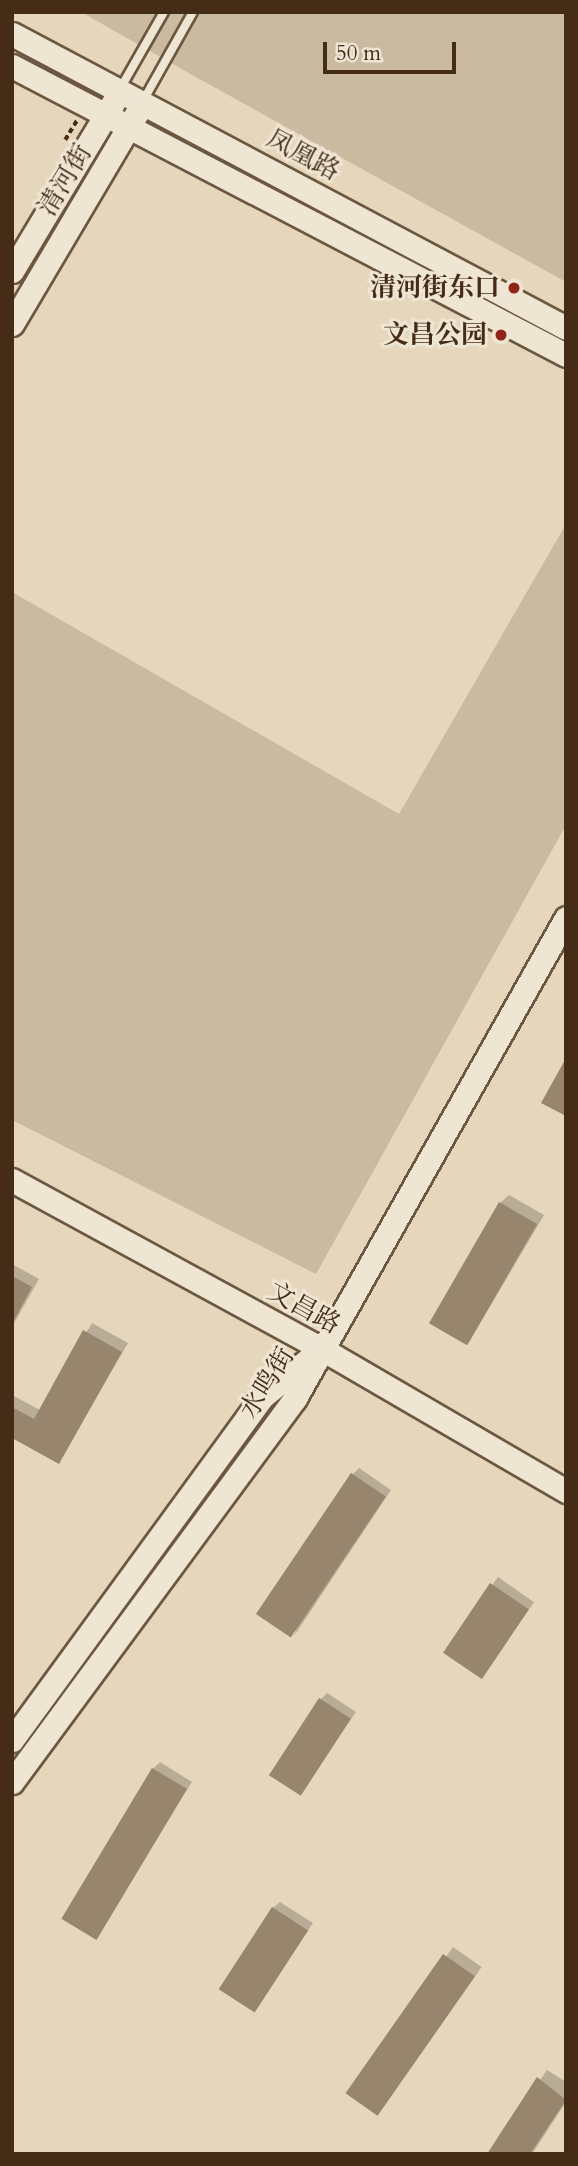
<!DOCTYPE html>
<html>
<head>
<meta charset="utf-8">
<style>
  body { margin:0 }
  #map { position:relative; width:578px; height:2166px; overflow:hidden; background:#e6d7bc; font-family:Cardo,"Noto Serif SC",serif }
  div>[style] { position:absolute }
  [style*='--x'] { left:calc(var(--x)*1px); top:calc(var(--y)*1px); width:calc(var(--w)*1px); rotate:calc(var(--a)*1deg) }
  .green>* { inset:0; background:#cabaa0 }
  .shadow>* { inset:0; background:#0003; transform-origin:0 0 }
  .building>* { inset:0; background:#98856d; transform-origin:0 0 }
  .path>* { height:3.5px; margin-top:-1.75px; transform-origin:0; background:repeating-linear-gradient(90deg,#442c17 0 5px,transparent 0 8.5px) }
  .roads { filter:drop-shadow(2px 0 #6c5740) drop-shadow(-2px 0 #6c5740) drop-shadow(0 2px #6c5740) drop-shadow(0 -2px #6c5740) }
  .lane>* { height:8px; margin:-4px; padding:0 4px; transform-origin:4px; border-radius:4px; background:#efe5d3 }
  .secondary>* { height:23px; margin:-11.5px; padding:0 11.5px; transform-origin:11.5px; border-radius:11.5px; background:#efe5d3 }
  .dots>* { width:19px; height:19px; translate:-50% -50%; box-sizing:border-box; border:4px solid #efe5d3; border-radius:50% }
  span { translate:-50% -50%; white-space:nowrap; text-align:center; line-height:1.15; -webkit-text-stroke:6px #efe5d3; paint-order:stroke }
  .street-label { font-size:26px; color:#442c17 }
  .poi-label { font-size:26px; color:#442c17; font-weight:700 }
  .right { translate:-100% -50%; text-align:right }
  .frame { position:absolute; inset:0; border:14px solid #442c17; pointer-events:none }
  .scale { position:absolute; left:323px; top:42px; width:133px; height:32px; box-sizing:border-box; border:4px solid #442c17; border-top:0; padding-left:9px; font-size:21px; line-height:24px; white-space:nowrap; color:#442c17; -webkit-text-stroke:5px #efe5d3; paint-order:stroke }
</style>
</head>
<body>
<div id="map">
  <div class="green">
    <div style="clip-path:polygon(81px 12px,566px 12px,566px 282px,194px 76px)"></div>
    <div style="clip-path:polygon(566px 524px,566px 825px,316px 1274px,12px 1120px,12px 592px,399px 814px)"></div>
  </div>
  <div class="shadow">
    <div style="clip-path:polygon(509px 1195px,544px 1215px,468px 1344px,500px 1203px)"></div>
    <div style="clip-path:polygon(12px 1264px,39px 1279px,12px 1327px)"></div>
    <div style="clip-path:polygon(92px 1323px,128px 1343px,59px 1462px,12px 1436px,12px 1395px,40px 1410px)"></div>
    <div style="clip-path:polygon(359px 1468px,391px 1490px,294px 1636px,353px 1474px)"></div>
    <div style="left:498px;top:1577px;width:44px;height:93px;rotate:35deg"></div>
    <div style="clip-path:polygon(327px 1693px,356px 1712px,300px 1793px,321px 1699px)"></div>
    <div style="clip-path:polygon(160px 1762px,192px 1782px,91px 1936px,153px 1769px)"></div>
    <div style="clip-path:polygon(280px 1902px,313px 1923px,255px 2011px,273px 1908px)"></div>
    <div style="left:453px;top:1947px;width:35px;height:181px;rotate:35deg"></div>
    <div style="clip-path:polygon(547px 2070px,566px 2082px,566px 2102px,532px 2154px,489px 2154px)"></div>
  </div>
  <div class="building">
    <div style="clip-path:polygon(566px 1058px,566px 1116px,541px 1103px)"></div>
    <div style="left:499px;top:1202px;width:44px;height:140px;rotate:30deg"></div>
    <div style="clip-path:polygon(12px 1276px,32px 1287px,12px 1324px)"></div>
    <div style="clip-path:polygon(83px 1330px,122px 1352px,59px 1464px,12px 1438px,12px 1407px,34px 1419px)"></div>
    <div style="left:351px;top:1473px;width:42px;height:170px;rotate:34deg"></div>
    <div style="left:490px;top:1583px;width:47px;height:84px;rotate:34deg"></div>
    <div style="left:319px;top:1698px;width:38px;height:92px;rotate:33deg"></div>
    <div style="left:152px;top:1768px;width:41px;height:176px;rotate:31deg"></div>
    <div style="left:272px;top:1907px;width:43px;height:98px;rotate:33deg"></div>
    <div style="left:443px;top:1954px;width:39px;height:170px;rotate:35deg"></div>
    <div style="clip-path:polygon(537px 2077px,566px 2100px,530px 2154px,487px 2154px)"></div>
  </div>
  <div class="path">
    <div style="--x:65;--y:140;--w:23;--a:-59"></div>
  </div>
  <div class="roads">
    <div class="lane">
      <div style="--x:120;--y:89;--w:89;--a:-60.3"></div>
      <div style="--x:143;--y:101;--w:102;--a:-60.7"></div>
    </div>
    <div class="secondary">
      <div style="--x:12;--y:34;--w:627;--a:27.95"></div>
      <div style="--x:12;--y:66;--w:625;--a:27.55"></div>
      <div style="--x:12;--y:271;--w:198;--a:-59"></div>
      <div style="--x:12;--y:324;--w:245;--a:-59.4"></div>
      <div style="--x:12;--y:1180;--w:353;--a:28.6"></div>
      <div style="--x:322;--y:1349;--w:282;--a:30.2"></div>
      <div style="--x:12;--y:1740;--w:426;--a:-53.9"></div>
      <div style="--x:263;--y:1396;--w:65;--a:-38.8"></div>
      <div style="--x:12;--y:1782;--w:477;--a:-53.6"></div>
      <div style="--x:295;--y:1398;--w:551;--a:-60.55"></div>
    </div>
  </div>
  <div class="dots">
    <div style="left:514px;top:288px;background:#8f2418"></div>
    <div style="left:501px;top:335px;background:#8f2418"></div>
  </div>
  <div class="street-label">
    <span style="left:303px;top:155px;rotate:28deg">凤凰路</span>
    <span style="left:65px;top:180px;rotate:-59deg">清河街</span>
    <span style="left:304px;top:1308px;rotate:29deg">文昌路</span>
    <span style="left:267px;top:1383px;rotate:-58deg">水鸣街</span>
  </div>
  <div class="poi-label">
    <span class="right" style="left:500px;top:288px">清河街东口</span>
    <span class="right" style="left:487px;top:335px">文昌公园</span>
  </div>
  <div class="frame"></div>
  <div class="scale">50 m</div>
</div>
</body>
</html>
